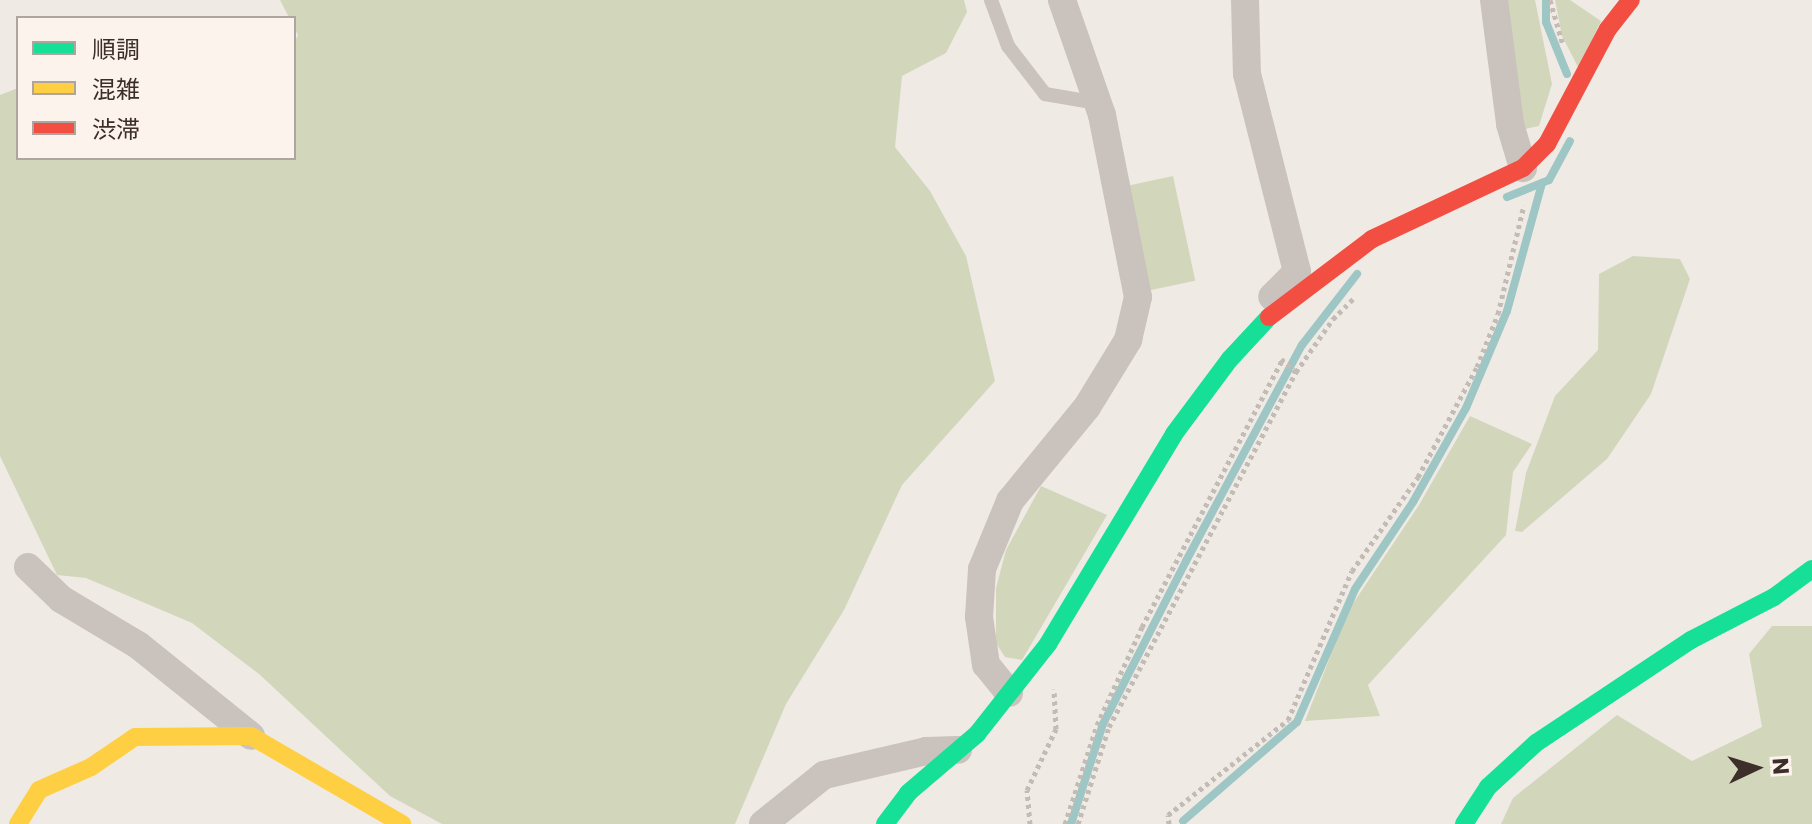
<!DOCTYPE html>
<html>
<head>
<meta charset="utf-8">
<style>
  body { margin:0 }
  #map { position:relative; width:1812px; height:824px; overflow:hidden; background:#f0eae4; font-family:Poppins,"Noto Sans JP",sans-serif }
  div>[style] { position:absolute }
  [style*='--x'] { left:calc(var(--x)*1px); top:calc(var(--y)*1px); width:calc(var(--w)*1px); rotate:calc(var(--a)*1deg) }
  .green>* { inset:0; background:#d2d7bc; transform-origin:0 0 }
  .stream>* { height:8px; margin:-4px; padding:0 4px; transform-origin:4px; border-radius:4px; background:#9dc6c4 }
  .path>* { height:5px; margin-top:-2.5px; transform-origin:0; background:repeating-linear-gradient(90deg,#c3bbb5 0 4px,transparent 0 8px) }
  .lane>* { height:14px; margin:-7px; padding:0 7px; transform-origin:7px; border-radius:7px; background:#cac2bd }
  .street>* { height:28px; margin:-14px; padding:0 14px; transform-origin:14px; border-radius:14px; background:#cac2bd }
  .fast>* { height:18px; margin:-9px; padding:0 9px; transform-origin:9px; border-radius:9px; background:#16e098 }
  .slow>* { height:18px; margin:-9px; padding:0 9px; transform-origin:9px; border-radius:9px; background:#ffcf43 }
  .jam>* { height:18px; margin:-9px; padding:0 9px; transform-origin:9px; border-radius:9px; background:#f24e42 }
  span { translate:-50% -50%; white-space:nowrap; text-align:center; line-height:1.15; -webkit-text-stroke:6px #fcf4ec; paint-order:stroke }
  .legend { position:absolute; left:16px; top:16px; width:280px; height:144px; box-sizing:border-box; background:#fcf4ec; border:2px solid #afa59e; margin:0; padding:10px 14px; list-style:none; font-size:24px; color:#3c2e29 }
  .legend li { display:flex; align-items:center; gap:16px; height:40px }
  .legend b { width:40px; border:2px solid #afa59e }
  .north { position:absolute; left:1716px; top:728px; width:80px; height:80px; -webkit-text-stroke:6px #fcf4ec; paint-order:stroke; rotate:86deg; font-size:22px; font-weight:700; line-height:32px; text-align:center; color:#3c2e29 }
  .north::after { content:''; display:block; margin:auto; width:28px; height:36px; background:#3c2e29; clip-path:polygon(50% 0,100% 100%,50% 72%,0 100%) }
</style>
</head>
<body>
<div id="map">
  <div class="green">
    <div style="clip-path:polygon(280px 0,964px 0,967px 12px,946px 53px,902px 76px,895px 147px,930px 191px,966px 256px,995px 381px,902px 485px,844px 610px,786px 704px,735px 824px,442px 824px,390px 796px,259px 674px,192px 623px,86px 578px,57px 575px,0 456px,0 95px,18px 88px,18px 158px,294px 158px,294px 43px,298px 35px)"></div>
    <div style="clip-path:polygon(1498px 0,1535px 0,1552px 84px,1539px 126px,1516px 131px)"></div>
    <div style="clip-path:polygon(1555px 0,1570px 0,1601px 21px,1579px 69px,1562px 36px)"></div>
    <div style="left:1173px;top:176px;width:107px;height:50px;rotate:78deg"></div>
    <div style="clip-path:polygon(1633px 256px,1680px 259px,1690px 279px,1651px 394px,1607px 459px,1522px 532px,1515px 531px,1526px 473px,1555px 396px,1598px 350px,1599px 274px)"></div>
    <div style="clip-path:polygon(1470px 416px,1532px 444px,1513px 472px,1506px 535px,1368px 685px,1380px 716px,1305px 721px,1348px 611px,1419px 505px)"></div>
    <div style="clip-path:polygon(1041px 486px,1107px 515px,1022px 660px,1005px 657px,996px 643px,996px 588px,1006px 550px)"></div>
    <div style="clip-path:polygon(1772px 626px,1812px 626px,1812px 824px,1501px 824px,1513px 798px,1617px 715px,1692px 761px,1762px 727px,1749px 654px)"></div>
  </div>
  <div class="stream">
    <div style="--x:1546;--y:0;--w:22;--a:90"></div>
    <div style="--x:1546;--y:22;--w:56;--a:68"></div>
    <div style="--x:1507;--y:197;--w:45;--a:-22"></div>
    <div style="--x:1549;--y:180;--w:44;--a:-61.7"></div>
    <div style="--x:1183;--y:821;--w:151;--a:-41"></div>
    <div style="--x:1297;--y:722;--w:145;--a:-66.4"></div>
    <div style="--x:1355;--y:589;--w:105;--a:-56.3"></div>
    <div style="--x:1413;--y:502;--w:108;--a:-60.6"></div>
    <div style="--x:1466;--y:408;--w:105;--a:-67.1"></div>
    <div style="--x:1507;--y:311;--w:133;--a:-74.7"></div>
    <div style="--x:1071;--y:824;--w:105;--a:-72.3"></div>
    <div style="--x:1103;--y:724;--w:183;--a:-63"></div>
    <div style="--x:1186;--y:561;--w:245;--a:-61.8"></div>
    <div style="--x:1302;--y:345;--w:90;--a:-52.2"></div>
  </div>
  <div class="path">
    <div style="--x:1550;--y:0;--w:47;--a:73.9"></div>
    <div style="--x:1281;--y:359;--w:20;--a:41"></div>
    <div style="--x:1030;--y:824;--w:34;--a:-95"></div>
    <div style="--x:1027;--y:790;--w:68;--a:-64.6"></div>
    <div style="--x:1056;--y:729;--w:40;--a:-92.9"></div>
    <div style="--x:1065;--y:824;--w:104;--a:-72.1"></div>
    <div style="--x:1097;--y:725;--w:108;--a:-65.3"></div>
    <div style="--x:1142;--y:627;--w:301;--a:-62.3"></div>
    <div style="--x:1078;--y:824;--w:102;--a:-72.3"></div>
    <div style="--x:1109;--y:727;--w:247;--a:-62.3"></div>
    <div style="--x:1224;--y:508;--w:154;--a:-62.1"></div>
    <div style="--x:1296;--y:372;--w:65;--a:-55.1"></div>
    <div style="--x:1333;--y:319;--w:31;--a:-45"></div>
    <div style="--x:1169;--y:824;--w:9;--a:-96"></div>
    <div style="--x:1168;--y:815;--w:153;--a:-38.4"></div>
    <div style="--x:1288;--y:720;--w:162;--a:-66.8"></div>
    <div style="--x:1352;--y:571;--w:115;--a:-54.9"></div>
    <div style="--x:1418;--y:477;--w:125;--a:-61.8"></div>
    <div style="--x:1477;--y:367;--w:57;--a:-68.4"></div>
    <div style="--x:1498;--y:314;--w:112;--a:-76.6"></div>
  </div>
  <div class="lane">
    <div style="--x:991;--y:0;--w:49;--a:69.7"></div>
    <div style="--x:1008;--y:46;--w:61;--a:52.4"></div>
    <div style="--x:1045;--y:94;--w:53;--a:9.8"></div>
  </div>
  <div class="street">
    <div style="--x:1245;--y:0;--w:74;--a:88.5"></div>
    <div style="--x:1247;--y:74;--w:204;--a:75.8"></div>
    <div style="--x:1297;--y:272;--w:35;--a:135"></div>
    <div style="--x:1494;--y:0;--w:125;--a:82.6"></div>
    <div style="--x:1510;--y:124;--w:46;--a:73.5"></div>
    <div style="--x:28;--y:567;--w:46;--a:44.1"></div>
    <div style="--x:61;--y:599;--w:90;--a:30.9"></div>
    <div style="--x:138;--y:645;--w:145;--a:38.8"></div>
    <div style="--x:1009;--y:693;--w:36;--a:-129"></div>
    <div style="--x:986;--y:665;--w:49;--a:-98.3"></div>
    <div style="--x:979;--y:617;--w:48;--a:-86.4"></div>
    <div style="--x:982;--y:569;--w:74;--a:-67.6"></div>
    <div style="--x:1010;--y:501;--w:122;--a:-50.7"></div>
    <div style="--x:1087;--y:407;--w:79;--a:-58.5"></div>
    <div style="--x:1128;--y:340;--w:44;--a:-76.9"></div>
    <div style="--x:1138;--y:297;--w:186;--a:-101.2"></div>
    <div style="--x:1102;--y:115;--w:122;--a:-109.2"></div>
    <div style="--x:763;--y:824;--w:78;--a:-38.8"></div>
    <div style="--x:824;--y:775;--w:105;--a:-13.2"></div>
    <div style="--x:926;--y:751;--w:32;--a:-2"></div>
  </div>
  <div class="fast">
    <div style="--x:885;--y:824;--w:39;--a:-53"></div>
    <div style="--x:908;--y:793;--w:91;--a:-40.5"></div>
    <div style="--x:977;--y:734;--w:115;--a:-51.7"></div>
    <div style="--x:1048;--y:644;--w:245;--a:-59"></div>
    <div style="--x:1174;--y:434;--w:94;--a:-53.3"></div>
    <div style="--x:1230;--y:359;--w:57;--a:-47.1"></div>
    <div style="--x:1464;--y:824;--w:44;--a:-57"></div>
    <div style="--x:1488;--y:787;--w:65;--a:-42.5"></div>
    <div style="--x:1536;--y:743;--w:186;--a:-33.6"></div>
    <div style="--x:1691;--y:640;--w:93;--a:-27.4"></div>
    <div style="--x:1774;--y:597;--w:47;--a:-36.4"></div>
  </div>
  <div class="slow">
    <div style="--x:18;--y:824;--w:40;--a:-58"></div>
    <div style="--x:39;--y:790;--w:57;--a:-23.9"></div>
    <div style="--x:91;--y:767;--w:53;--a:-34.3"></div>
    <div style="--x:135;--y:737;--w:116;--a:-0.5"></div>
    <div style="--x:251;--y:736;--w:175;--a:30.2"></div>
  </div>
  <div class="jam">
    <div style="--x:1269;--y:317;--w:129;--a:-37.1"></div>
    <div style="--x:1372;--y:239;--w:167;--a:-25.2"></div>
    <div style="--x:1523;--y:168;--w:34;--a:-45"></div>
    <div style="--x:1547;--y:144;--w:130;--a:-62.1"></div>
    <div style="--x:1608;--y:29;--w:37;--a:-52"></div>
  </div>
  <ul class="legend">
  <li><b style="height:10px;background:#16e098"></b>順調</li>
  <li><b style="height:10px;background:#ffcf43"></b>混雑</li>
  <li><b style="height:10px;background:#f24e42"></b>渋滞</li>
  </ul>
  <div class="north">N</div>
</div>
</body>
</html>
